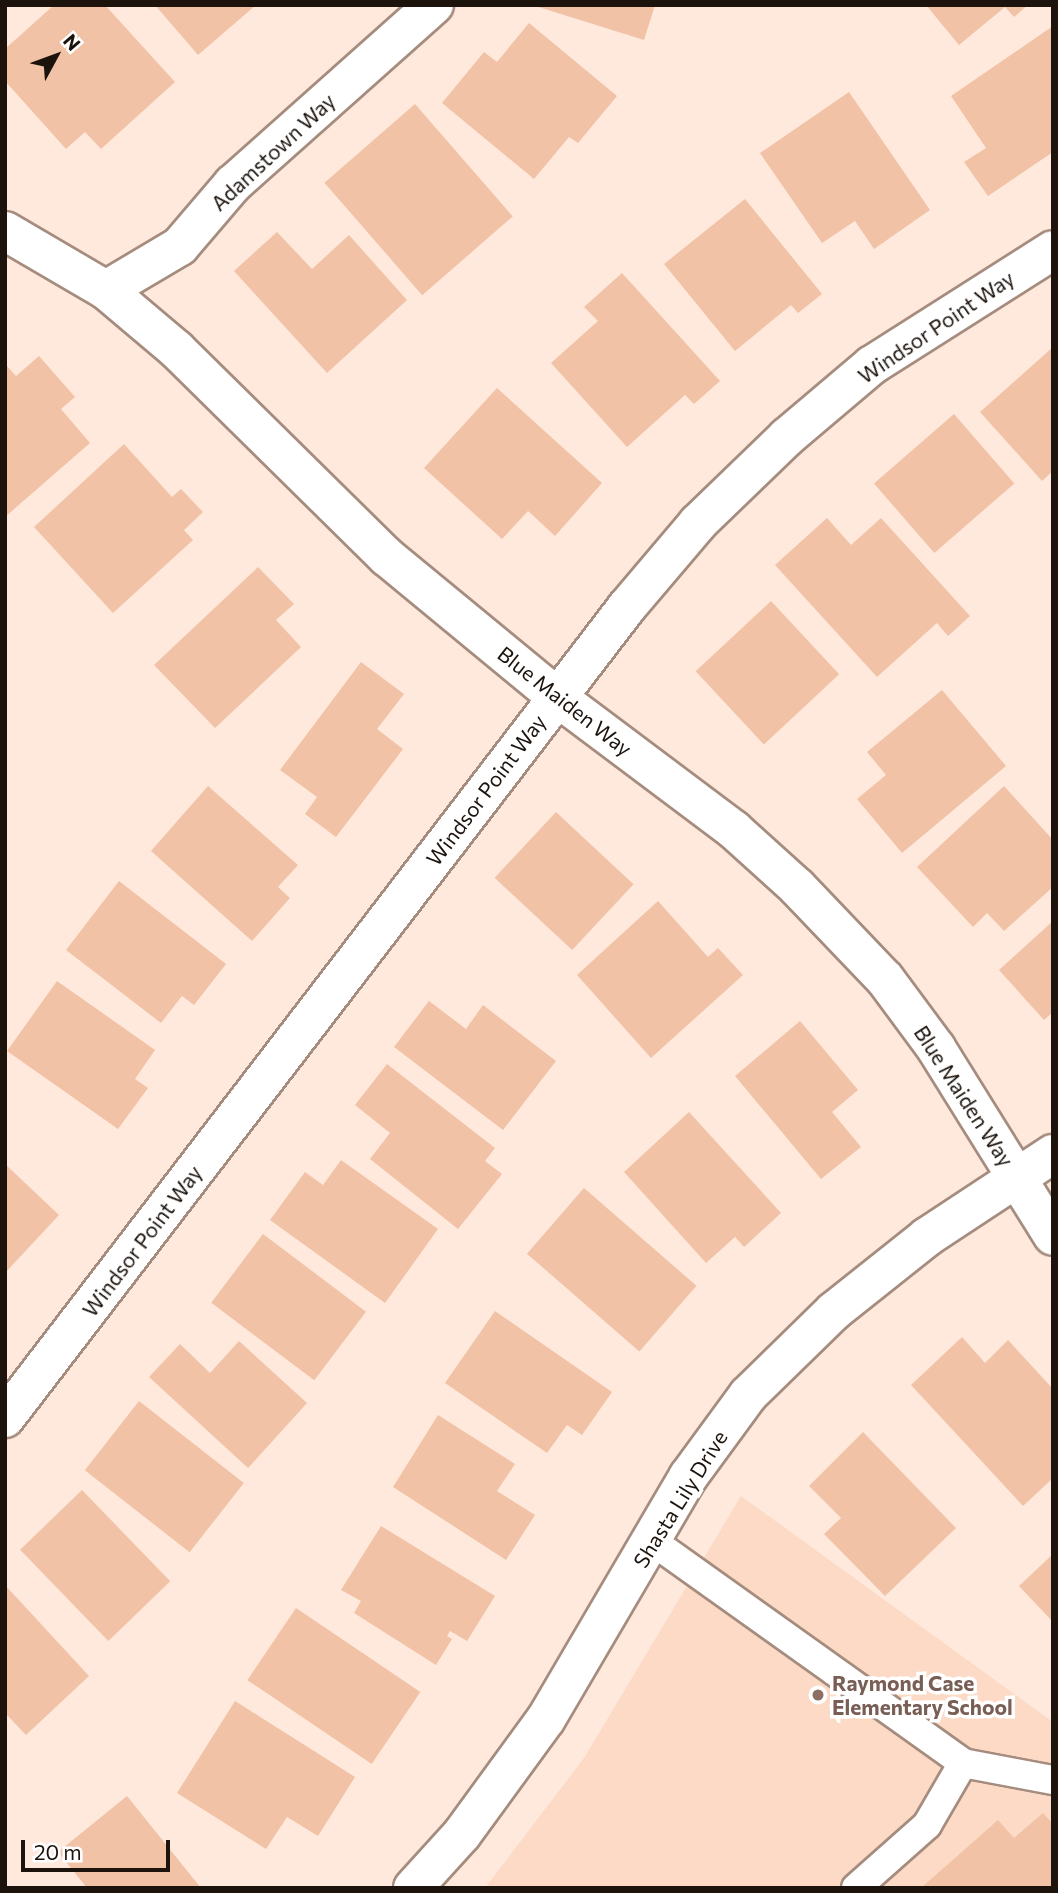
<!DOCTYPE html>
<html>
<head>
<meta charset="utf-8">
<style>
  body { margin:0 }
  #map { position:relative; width:1058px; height:1893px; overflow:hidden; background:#ffe9dc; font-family:Commissioner,sans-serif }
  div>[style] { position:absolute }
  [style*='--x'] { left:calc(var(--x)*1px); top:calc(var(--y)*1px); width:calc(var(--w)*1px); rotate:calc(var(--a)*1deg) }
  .built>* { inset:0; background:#fcdac6 }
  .building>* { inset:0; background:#f1c2a6; transform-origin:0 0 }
  .roads { filter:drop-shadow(2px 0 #a58c7e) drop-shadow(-2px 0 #a58c7e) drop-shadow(0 2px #a58c7e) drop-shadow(0 -2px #a58c7e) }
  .lane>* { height:28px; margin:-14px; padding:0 14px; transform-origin:14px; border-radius:14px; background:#fff }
  .street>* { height:38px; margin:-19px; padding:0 19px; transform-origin:19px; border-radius:19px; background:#fff }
  .secondary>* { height:38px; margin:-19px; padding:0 19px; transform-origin:19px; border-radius:19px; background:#fff }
  .dots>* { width:19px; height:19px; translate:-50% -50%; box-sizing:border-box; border:4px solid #fff; border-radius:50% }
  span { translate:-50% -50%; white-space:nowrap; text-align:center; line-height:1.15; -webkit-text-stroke:7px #fff; paint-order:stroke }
  .street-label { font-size:21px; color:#1c130d }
  .education-label { font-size:21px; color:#785e54; font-weight:700 }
  .left { translate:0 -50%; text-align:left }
  .frame { position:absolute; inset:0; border:7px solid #1c130d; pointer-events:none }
  .north { position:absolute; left:21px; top:21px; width:70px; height:70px; -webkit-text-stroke:5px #fff; paint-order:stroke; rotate:49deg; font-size:19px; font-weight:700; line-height:28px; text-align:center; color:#1c130d }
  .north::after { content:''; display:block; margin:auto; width:24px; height:32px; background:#1c130d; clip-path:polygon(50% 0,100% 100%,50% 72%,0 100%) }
  .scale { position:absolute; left:21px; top:1840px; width:149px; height:32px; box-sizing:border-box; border:4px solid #1c130d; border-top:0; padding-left:9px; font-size:21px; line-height:24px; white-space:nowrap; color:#1c130d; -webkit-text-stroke:5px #fff; paint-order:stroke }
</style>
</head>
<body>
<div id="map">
  <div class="built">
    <div style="clip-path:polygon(741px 1496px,1053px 1722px,1053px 1888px,485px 1888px,584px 1758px)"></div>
  </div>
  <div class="building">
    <div style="clip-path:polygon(54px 5px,105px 5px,175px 82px,101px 149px,85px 132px,66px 149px,5px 81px,5px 49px)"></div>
    <div style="clip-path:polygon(155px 5px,256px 5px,198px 55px)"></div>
    <div style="clip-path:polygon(532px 5px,655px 5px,644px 40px)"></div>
    <div style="clip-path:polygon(926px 5px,1028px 5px,1014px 17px,1005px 7px,959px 45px)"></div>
    <div style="clip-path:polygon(529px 23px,617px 96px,578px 143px,569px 137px,534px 179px,442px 103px,484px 52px,497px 62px)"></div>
    <div style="clip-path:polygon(1053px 26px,1053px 152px,988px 196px,964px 162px,986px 148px,951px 96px)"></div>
    <div style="clip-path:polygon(849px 92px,930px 210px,874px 249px,855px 221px,822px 243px,760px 153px)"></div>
    <div style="left:415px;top:104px;width:149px;height:120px;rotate:49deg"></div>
    <div style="clip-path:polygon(745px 199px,822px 294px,798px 313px,791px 305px,735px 351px,664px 264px)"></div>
    <div style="clip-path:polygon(277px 232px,312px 269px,349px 235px,407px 300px,327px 373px,234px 271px)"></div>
    <div style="clip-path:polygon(622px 273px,720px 381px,694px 404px,685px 395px,627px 447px,551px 363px,598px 321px,584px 307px)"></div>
    <div style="clip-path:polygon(1053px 347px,1053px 471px,1042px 481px,980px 412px)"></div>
    <div style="clip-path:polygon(39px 356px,75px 397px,61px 409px,90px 443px,5px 517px,5px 364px,16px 376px)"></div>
    <div style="clip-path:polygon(497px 388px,602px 483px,555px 536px,528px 511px,502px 539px,424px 468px)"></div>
    <div style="left:954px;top:414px;width:92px;height:106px;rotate:49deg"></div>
    <div style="clip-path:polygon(124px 444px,172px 497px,181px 489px,203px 512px,184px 530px,193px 540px,113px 613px,34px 527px)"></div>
    <div style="clip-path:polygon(827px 518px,851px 545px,881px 518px,970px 616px,948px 636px,937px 623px,877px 677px,775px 565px)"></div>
    <div style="clip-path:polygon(258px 567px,294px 604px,276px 620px,301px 647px,215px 728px,154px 665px)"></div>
    <div style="left:771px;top:601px;width:100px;height:103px;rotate:47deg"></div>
    <div style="clip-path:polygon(361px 662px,404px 694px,377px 729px,403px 749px,336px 837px,305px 814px,317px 797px,280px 770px)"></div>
    <div style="clip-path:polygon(942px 690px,1006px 766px,902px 853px,857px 799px,886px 775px,867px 752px)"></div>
    <div style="clip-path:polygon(208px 786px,298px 865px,278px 887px,290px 898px,252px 941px,151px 851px)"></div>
    <div style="clip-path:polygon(1004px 786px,1053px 840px,1053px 887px,1004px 931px,987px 913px,973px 927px,917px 867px)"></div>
    <div style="left:556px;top:812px;width:106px;height:90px;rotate:43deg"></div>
    <div style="clip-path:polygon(119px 881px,226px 964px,194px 1005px,182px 996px,161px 1023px,66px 950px)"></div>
    <div style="clip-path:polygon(658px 901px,708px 957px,718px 948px,743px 975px,651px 1058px,577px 975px)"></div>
    <div style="clip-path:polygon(1053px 921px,1053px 1012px,1044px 1020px,999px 970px)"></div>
    <div style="clip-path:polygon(57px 981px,155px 1050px,135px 1079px,148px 1088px,118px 1129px,7px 1051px)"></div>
    <div style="clip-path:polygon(429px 1001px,466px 1029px,483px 1005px,556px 1061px,503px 1130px,394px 1047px)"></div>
    <div style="clip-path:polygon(800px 1021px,858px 1090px,832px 1112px,861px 1147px,821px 1179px,735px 1076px)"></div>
    <div style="clip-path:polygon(387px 1064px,495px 1148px,485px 1161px,502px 1174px,458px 1229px,370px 1159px,390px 1133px,355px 1105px)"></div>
    <div style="clip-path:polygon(689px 1112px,781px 1213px,744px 1247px,735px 1237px,706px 1263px,624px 1172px)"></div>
    <div style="clip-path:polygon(341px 1160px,438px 1229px,385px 1303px,270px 1220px,305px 1172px,323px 1185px)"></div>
    <div style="clip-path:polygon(5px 1164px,59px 1215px,5px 1273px)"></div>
    <div style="left:584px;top:1188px;width:149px;height:87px;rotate:41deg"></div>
    <div style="left:263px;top:1234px;width:129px;height:86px;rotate:37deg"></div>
    <div style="clip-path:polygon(495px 1311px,612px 1392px,582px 1435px,567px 1425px,547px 1453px,445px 1383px)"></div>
    <div style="clip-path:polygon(962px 1337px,985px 1363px,1008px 1340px,1053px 1389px,1053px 1478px,1023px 1506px,911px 1385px)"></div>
    <div style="clip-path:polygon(239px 1341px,307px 1403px,248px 1468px,149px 1377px,180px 1344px,210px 1373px)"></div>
    <div style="left:139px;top:1401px;width:133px;height:88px;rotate:38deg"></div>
    <div style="clip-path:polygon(438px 1415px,515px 1464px,497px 1491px,535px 1515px,506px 1560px,393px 1487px)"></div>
    <div style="clip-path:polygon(863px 1432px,956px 1528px,885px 1596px,824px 1534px,841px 1518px,809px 1486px)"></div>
    <div style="left:82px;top:1490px;width:127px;height:86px;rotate:46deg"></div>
    <div style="clip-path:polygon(381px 1526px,495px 1596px,467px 1641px,450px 1631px,447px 1636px,452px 1639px,436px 1665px,354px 1613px,361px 1601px,341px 1590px)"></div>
    <div style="clip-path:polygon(1053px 1554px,1053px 1622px,1019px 1586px)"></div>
    <div style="clip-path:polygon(5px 1585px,89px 1676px,26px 1735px,5px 1713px)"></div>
    <div style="left:296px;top:1608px;width:150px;height:87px;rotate:34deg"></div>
    <div style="clip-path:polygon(235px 1701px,355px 1777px,318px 1836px,287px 1817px,266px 1849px,177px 1793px)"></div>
    <div style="clip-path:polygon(127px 1796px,201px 1888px,87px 1888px,58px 1852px)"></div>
    <div style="clip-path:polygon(1043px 1813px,1053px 1824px,1053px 1888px,921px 1888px,998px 1820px,1014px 1838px)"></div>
  </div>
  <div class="roads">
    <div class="lane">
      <div style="--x:652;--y:1541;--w:382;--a:35.5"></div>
      <div style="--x:963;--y:1763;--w:92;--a:10.7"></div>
      <div style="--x:856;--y:1888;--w:95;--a:-41.6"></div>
      <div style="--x:927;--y:1825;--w:72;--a:-59.9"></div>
    </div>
    <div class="street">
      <div style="--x:5;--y:231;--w:117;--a:30.3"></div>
      <div style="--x:106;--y:290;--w:93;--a:40.2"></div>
      <div style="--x:177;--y:350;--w:295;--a:44.6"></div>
      <div style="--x:387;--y:557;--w:220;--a:39.5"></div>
      <div style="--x:557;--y:697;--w:221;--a:36.9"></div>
      <div style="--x:734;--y:830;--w:85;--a:42.1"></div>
      <div style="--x:797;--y:887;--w:127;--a:46.3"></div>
      <div style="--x:885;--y:979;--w:86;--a:53.5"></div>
      <div style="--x:936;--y:1048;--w:221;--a:58.1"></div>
      <div style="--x:106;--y:290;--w:86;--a:-30.7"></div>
      <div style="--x:180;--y:246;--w:82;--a:-49.5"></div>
      <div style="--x:233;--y:184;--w:269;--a:-41.7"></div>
      <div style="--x:5;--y:1418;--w:1021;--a:-52.52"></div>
      <div style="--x:626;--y:608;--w:111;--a:-49.7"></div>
      <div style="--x:698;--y:523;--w:124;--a:-44"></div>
      <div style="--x:787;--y:437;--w:111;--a:-40.3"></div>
      <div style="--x:872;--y:365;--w:214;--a:-32.4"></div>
    </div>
    <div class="secondary">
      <div style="--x:413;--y:1888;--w:73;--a:-47.8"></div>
      <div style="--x:462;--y:1834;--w:142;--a:-53.9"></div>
      <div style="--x:546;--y:1719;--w:281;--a:-59.6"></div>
      <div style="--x:688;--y:1477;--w:102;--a:-53.8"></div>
      <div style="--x:748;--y:1395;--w:120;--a:-44.3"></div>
      <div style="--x:834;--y:1311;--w:119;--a:-38.5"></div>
      <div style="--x:927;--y:1237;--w:151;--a:-33.4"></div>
    </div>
  </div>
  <div class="dots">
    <div style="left:818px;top:1695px;background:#8d6e63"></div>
  </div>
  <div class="street-label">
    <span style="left:273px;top:152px;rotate:-43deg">Adamstown Way</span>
    <span style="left:936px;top:327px;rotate:-34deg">Windsor Point Way</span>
    <span style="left:565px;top:701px;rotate:38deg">Blue Maiden Way</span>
    <span style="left:486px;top:790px;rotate:-53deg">Windsor Point Way</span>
    <span style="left:964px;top:1096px;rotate:57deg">Blue Maiden Way</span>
    <span style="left:142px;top:1241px;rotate:-53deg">Windsor Point Way</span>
    <span style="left:680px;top:1499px;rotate:-58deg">Shasta Lily Drive</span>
  </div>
  <div class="education-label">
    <span class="left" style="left:832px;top:1695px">Raymond Case<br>Elementary School</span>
  </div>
  <div class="frame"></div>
  <div class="north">N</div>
  <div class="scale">20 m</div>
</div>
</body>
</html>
